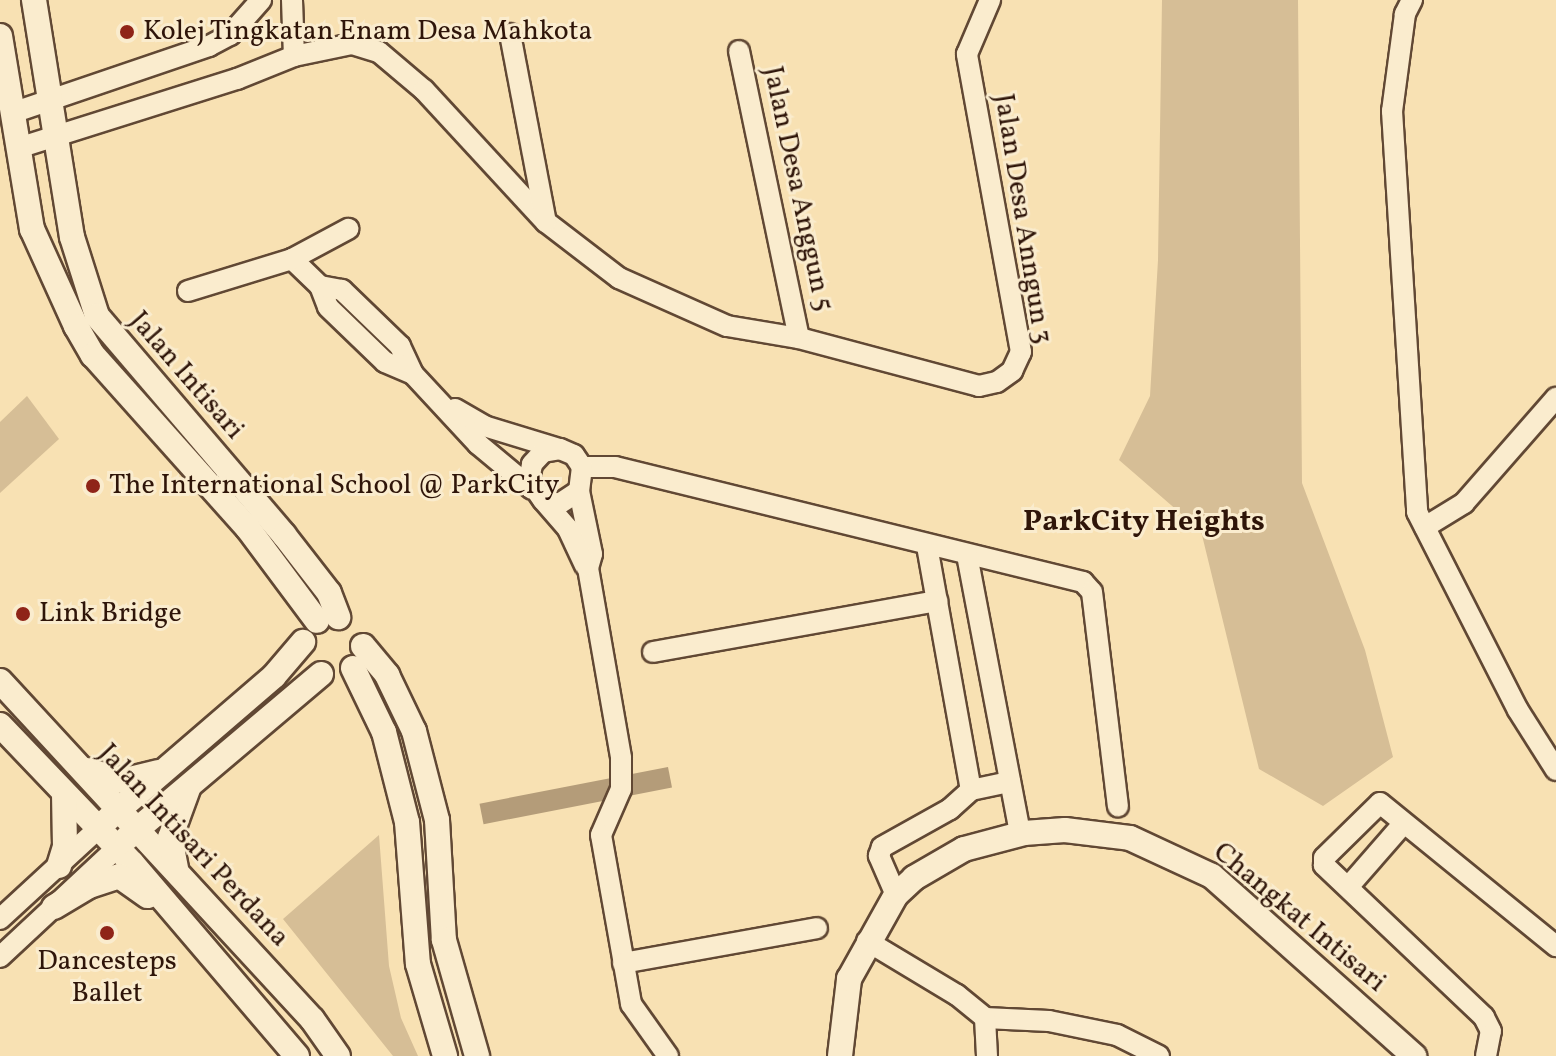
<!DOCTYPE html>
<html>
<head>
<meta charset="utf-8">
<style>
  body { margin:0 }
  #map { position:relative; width:1556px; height:1056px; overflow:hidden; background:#f8e1b3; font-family:Vollkorn,serif }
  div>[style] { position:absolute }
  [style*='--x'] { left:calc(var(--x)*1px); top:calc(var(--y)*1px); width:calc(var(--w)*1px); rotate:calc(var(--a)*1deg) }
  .green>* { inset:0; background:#d6be96 }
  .water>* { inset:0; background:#b49c79; transform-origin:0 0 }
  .roads { filter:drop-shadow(2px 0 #614834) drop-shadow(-2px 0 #614834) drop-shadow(0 2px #614834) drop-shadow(0 -2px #614834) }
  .minor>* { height:20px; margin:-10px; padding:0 10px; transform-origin:10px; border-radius:10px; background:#faecce }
  .tertiary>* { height:24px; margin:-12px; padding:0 12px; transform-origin:12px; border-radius:12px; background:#faecce }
  .dots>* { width:22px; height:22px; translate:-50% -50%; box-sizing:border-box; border:4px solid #faecce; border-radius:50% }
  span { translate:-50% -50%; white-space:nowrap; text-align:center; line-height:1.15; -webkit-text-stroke:6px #faecce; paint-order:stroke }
  .poi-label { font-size:28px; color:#2f1509 }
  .left { translate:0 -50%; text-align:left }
  .street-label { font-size:28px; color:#2f1509 }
  .neighbourhood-label { font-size:30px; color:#2f1509; font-weight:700 }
</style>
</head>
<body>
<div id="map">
  <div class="green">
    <div style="clip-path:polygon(1162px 0,1298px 0,1302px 483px,1365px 650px,1393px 757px,1323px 806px,1259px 769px,1201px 531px,1119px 460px,1150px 396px,1158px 260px)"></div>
    <div style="clip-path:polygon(27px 396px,59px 439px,0 493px,0 422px)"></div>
    <div style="clip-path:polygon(379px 835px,389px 966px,401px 1018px,418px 1056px,393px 1056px,283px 919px)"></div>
  </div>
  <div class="water">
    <div style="left:668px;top:767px;width:21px;height:192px;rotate:79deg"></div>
  </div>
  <div class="roads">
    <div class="minor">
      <div style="--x:292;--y:0;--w:56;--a:88"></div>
      <div style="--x:294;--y:56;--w:59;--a:-11.7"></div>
      <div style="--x:352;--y:44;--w:28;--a:17"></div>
      <div style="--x:379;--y:52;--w:59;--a:40.2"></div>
      <div style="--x:424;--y:90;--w:180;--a:47.3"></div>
      <div style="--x:546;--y:222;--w:92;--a:37.5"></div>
      <div style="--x:619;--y:278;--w:118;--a:24"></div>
      <div style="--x:727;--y:326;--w:73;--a:9.5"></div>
      <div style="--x:799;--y:338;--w:186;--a:14.9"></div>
      <div style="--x:979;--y:386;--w:18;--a:-13"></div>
      <div style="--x:997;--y:382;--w:19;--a:-36"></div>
      <div style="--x:1012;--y:371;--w:21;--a:-65"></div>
      <div style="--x:1021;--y:352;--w:303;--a:-100.3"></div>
      <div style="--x:967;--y:54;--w:59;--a:-66.9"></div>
      <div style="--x:1412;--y:0;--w:16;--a:117"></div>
      <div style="--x:1405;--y:14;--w:98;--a:97.6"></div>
      <div style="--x:1392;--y:111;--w:402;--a:86.4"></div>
      <div style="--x:1417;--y:512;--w:222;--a:63"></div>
      <div style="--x:1518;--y:710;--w:71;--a:57.7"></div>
      <div style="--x:510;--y:34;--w:191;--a:79.2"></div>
      <div style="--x:739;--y:51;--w:293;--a:78.2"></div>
      <div style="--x:12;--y:113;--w:208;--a:-18.8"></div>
      <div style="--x:209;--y:46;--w:24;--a:-28"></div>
      <div style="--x:230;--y:35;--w:47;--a:-48.5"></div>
      <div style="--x:18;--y:148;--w:230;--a:-17.5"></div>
      <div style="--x:237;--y:79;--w:61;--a:-22"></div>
      <div style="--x:292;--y:259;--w:39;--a:44"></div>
      <div style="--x:320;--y:286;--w:22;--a:69"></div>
      <div style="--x:328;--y:307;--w:79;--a:44"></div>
      <div style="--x:385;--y:362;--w:30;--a:23"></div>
      <div style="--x:413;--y:374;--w:31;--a:-115"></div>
      <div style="--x:400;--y:346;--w:81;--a:-136"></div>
      <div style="--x:342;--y:290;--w:22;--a:-170"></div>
      <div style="--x:188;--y:291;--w:109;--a:-17.1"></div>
      <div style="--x:292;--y:259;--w:64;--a:-28.2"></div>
      <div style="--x:413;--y:374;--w:96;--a:47.1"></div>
      <div style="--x:478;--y:444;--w:70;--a:39.8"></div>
      <div style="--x:455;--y:409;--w:34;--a:30"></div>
      <div style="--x:484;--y:426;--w:78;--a:17"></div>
      <div style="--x:582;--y:467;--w:33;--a:0"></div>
      <div style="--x:615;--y:467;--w:482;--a:13.8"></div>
      <div style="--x:1083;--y:582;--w:13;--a:48"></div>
      <div style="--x:1092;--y:592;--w:216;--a:83.1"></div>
      <div style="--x:579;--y:491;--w:24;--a:147"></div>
      <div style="--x:559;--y:504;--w:16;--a:-166"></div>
      <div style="--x:543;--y:500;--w:24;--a:-125"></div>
      <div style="--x:529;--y:480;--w:16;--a:-79"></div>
      <div style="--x:532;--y:464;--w:16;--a:-47"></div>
      <div style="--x:543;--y:452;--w:17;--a:-10"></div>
      <div style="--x:560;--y:449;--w:15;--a:23"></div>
      <div style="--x:574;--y:455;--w:14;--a:56"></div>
      <div style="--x:582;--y:467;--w:24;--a:97"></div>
      <div style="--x:579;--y:491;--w:64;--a:78.3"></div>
      <div style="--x:592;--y:554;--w:15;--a:106"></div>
      <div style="--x:588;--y:568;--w:193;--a:80.1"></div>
      <div style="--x:621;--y:758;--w:31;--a:90"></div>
      <div style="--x:621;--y:789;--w:50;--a:113.5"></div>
      <div style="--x:601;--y:835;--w:172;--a:79.9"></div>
      <div style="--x:631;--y:1004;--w:64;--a:54.6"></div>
      <div style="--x:543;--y:500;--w:38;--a:49"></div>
      <div style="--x:568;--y:529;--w:40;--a:65"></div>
      <div style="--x:1425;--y:527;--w:46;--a:-31.6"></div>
      <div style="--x:1464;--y:503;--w:140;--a:-48.8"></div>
      <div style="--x:927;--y:546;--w:248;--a:79.8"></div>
      <div style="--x:967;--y:555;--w:284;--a:79.2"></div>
      <div style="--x:653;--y:652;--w:289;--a:-10.2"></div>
      <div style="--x:1349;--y:886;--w:82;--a:-48.9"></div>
      <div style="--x:896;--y:895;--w:43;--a:-113.6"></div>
      <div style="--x:879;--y:856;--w:9;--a:-72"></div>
      <div style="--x:882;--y:847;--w:78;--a:-29.2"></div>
      <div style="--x:950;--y:809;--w:28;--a:-42"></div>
      <div style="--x:971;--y:790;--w:40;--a:-12"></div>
      <div style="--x:0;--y:919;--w:133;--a:-42.6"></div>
      <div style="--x:867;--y:941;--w:105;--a:31"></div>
      <div style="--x:957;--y:995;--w:36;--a:39"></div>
      <div style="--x:985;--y:1018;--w:64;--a:2.7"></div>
      <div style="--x:1049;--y:1021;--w:69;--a:11.6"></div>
      <div style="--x:1117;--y:1035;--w:47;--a:26.6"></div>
      <div style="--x:0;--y:957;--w:160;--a:-43"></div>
      <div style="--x:623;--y:963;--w:197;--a:-10.2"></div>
      <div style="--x:985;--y:1018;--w:38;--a:87"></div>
      <div style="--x:1486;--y:1056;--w:25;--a:-79"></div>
      <div style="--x:1491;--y:1031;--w:16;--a:-117"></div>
      <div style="--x:1484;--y:1017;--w:221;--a:-136.5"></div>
      <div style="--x:1324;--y:865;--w:7;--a:-90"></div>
      <div style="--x:1324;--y:858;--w:78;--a:-44.5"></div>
      <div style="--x:1380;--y:803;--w:227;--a:39.1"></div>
    </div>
    <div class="tertiary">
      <div style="--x:34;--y:0;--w:240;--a:80.9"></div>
      <div style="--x:72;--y:237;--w:83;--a:72.4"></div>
      <div style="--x:97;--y:316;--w:288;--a:49.5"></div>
      <div style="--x:284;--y:535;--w:73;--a:52.2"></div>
      <div style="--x:329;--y:593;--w:26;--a:69"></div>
      <div style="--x:0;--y:36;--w:196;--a:80.6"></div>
      <div style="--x:32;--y:229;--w:107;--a:65.6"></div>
      <div style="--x:76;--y:326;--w:34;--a:60"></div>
      <div style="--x:93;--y:355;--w:231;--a:48.2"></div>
      <div style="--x:247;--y:527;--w:117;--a:53.3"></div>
      <div style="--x:363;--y:646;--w:38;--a:50"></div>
      <div style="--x:387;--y:675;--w:62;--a:64.3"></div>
      <div style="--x:414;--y:731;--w:92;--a:75.5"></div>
      <div style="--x:437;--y:820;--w:120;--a:86.7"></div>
      <div style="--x:444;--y:940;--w:121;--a:74.1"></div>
      <div style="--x:353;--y:668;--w:71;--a:64.2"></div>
      <div style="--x:384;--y:732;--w:93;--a:75.7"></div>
      <div style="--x:407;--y:822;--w:142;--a:85.6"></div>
      <div style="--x:418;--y:964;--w:96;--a:73.6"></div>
      <div style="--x:0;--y:681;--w:460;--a:47.3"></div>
      <div style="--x:312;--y:1019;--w:45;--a:54.9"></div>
      <div style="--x:0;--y:725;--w:191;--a:46.3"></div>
      <div style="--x:132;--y:863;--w:254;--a:49.5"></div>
      <div style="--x:87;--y:770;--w:37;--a:17"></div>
      <div style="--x:122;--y:781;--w:37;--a:-14"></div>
      <div style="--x:108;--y:819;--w:219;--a:-40.7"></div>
      <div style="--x:274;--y:676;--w:45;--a:-49.5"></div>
      <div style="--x:127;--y:838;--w:254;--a:-40.2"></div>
      <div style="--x:59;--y:866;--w:21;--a:-73"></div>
      <div style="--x:65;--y:846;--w:52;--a:-91.1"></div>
      <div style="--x:176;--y:868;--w:31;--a:-101"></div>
      <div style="--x:170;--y:838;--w:52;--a:-69.8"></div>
      <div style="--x:54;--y:907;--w:41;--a:-31"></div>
      <div style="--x:89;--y:886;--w:32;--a:-18"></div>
      <div style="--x:119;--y:876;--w:35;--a:35"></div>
      <div style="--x:840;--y:1056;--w:78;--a:-83.3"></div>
      <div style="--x:849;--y:979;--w:96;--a:-60.8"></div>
      <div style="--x:896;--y:895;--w:25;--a:-43"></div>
      <div style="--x:914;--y:878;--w:58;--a:-30.1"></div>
      <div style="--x:964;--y:849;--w:62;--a:-14.9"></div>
      <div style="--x:1024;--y:833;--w:41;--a:-4.2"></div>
      <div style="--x:1065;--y:830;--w:65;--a:7"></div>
      <div style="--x:1130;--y:838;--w:90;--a:24.9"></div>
      <div style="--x:1212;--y:876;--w:271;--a:41.7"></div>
    </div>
  </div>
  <div class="dots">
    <div style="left:127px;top:32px;background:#8f2418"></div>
    <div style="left:93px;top:486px;background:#8f2418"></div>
    <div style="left:23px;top:614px;background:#8f2418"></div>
    <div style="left:107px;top:933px;background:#8f2418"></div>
  </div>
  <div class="poi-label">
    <span class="left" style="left:143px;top:32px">Kolej Tingkatan Enam Desa Mahkota</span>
    <span class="left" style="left:109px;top:486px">The International School @ ParkCity</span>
    <span class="left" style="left:39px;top:614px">Link Bridge</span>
    <span style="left:107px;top:978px">Dancesteps<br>Ballet</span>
  </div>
  <div class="street-label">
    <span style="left:797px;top:189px;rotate:78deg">Jalan Desa Anggun 5</span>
    <span style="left:1022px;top:219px;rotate:81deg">Jalan Desa Anngun 3</span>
    <span style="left:186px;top:376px;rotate:49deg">Jalan Intisari</span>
    <span style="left:193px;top:846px;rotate:47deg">Jalan Intisari Perdana</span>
    <span style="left:1299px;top:918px;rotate:40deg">Changkat Intisari</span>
  </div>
  <div class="neighbourhood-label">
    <span style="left:1144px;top:522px">ParkCity Heights</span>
  </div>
</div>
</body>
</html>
